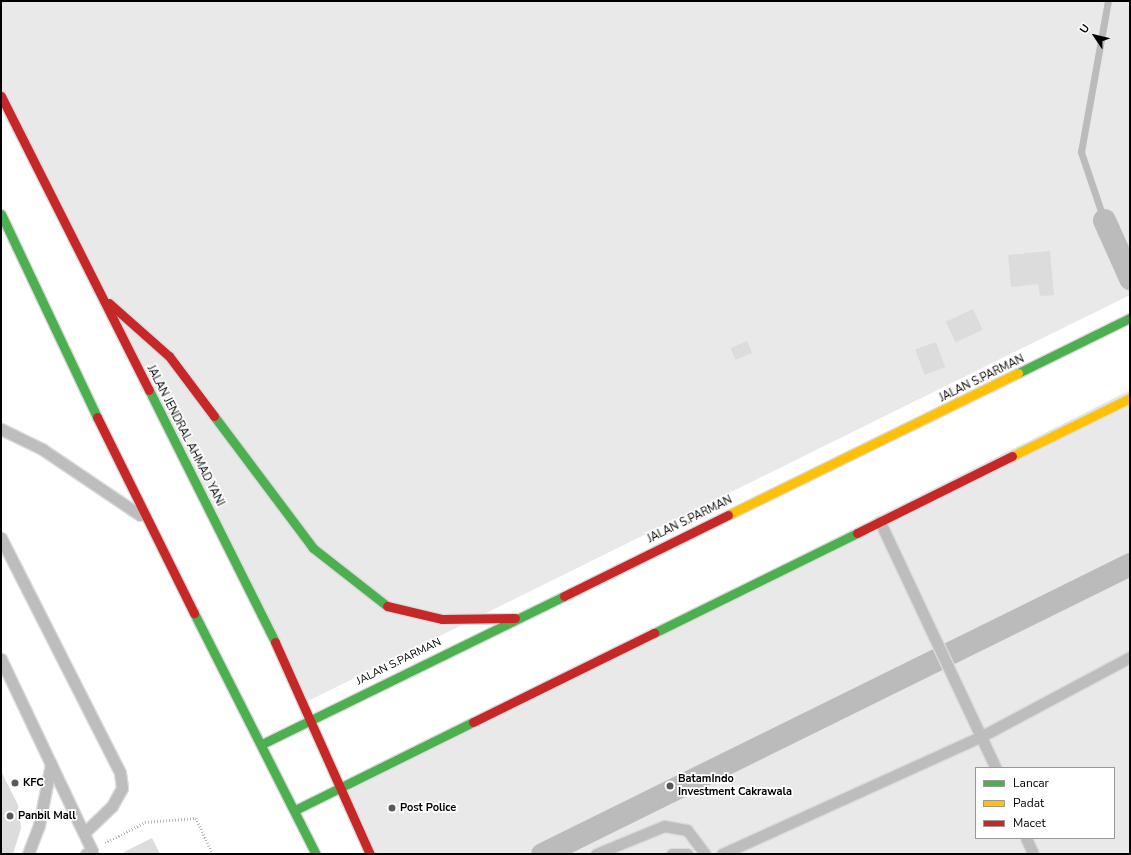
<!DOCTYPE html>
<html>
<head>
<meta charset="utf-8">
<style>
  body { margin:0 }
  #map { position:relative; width:1131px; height:855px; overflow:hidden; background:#fff; font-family:"Nunito Sans",sans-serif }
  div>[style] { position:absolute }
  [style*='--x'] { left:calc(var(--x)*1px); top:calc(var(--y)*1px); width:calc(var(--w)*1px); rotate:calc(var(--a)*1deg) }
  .green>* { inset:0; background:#e9e9e9 }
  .stream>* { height:7px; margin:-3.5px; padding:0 3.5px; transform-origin:3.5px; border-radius:3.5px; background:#bbb }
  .canal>* { height:23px; margin:-11.5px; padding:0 11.5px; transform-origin:11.5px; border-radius:11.5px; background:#bbb }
  .building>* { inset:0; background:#dcdcdc; transform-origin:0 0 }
  .path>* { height:2.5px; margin-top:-1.25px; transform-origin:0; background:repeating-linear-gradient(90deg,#b8b8b8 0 1px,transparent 0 3px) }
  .roads { filter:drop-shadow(1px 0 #dbdbdb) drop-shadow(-1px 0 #dbdbdb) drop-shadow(0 1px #dbdbdb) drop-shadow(0 -1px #dbdbdb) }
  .lane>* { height:11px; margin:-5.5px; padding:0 5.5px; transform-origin:5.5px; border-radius:5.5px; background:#bdbdbd }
  .fast>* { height:9px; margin:-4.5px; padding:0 4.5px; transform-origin:4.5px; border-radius:4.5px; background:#4caf50 }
  .slow>* { height:9px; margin:-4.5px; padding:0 4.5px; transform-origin:4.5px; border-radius:4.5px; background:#ffc107 }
  .jam>* { height:9px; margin:-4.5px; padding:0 4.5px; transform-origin:4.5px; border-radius:4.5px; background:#c62828 }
  .dots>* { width:11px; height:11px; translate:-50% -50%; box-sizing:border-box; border:2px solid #fff; border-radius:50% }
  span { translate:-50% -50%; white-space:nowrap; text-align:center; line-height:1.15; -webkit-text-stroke:3.5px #fff; paint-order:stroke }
  .street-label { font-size:11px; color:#000 }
  .poi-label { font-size:11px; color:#000; font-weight:700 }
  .left { translate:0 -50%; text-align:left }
  .frame { position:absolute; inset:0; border:2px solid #000; pointer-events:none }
  .legend { position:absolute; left:975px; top:767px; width:140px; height:72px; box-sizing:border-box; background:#fff; border:1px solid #999; margin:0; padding:5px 7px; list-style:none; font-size:12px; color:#000 }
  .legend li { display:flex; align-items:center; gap:8px; height:20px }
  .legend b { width:20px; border:1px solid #999 }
  .north { position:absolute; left:1075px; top:16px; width:40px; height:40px; -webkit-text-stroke:3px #fff; paint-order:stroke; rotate:305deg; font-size:11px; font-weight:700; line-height:16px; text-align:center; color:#000 }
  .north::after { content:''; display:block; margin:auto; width:14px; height:18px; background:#000; clip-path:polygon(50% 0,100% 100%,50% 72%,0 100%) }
</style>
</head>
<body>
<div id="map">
  <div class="green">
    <div style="clip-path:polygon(1px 1px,1130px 1px,1130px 295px,308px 701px,1px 93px)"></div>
    <div style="clip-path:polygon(evenodd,1130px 390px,1130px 854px,376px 854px,341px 786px,1130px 390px,976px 768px,1114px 768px,1114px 838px,976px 838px,976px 768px)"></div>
  </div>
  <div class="stream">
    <div style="--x:1104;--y:220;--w:72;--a:-108.7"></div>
    <div style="--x:1081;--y:152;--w:153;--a:-79.9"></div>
  </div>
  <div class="canal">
    <div style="--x:1104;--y:220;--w:64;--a:65.9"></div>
    <div style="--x:542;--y:854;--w:656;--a:-26.25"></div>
  </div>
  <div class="building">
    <div style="clip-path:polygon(1050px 251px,1054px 295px,1040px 296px,1038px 284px,1011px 287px,1008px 255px)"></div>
    <div style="left:973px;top:309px;width:23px;height:30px;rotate:65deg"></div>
    <div style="left:747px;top:341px;width:13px;height:18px;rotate:67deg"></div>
    <div style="left:936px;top:342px;width:27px;height:22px;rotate:70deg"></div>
    <div style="clip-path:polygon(1px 771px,18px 805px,21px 828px,13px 854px,1px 854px)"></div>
    <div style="clip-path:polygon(152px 838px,160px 854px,125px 854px,124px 852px)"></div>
  </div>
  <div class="path">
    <div style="--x:105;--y:843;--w:45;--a:-27.7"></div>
    <div style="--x:145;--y:822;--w:51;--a:-4.5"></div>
    <div style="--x:196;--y:818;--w:40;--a:65"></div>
  </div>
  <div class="roads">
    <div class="lane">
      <div style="--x:1;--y:429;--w:46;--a:26"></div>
      <div style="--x:42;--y:449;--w:118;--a:34"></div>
      <div style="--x:880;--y:522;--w:272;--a:64.8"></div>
      <div style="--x:1;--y:538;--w:263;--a:63.1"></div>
      <div style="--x:120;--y:773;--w:15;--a:82"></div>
      <div style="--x:122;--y:788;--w:21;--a:119"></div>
      <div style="--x:112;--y:806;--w:39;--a:136"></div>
      <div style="--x:1;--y:659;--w:212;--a:64.6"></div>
      <div style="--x:92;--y:851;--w:7;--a:153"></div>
      <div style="--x:1026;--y:838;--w:17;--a:66"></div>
      <div style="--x:28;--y:854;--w:31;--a:-69"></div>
      <div style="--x:39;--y:825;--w:62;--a:-78.9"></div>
      <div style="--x:596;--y:854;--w:74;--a:-22.4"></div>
      <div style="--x:664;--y:826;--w:23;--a:10"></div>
      <div style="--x:687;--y:830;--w:30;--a:53"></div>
      <div style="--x:672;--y:854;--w:15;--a:0"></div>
      <div style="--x:722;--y:854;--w:286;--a:-24.4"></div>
      <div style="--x:982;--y:736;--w:168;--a:-28.1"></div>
    </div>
    <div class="fast">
      <div style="--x:1;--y:214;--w:225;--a:64.7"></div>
      <div style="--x:1018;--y:373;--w:125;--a:-26.2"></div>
      <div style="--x:149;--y:390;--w:282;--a:63.4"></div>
      <div style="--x:214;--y:416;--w:165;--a:53.1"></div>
      <div style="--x:313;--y:548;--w:94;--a:38.1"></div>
      <div style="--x:194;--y:613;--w:270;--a:63.2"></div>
      <div style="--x:654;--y:633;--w:226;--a:-26.2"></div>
      <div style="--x:262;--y:744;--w:336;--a:-26.1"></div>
      <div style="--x:295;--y:810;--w:199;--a:-26.3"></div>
    </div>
    <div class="slow">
      <div style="--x:1012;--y:456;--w:131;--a:-26.2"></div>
      <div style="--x:728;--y:515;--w:323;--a:-26.1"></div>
    </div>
    <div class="jam">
      <div style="--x:1;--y:96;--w:329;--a:63.3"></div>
      <div style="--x:109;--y:303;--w:80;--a:41.5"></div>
      <div style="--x:169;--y:356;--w:75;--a:53.1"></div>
      <div style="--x:97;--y:417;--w:219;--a:63.7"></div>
      <div style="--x:857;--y:533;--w:173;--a:-26.4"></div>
      <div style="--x:564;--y:596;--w:183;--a:-26.3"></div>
      <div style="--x:387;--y:606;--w:57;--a:13.3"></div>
      <div style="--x:442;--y:619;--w:73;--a:-0.8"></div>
      <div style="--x:275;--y:642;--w:232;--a:65.9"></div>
      <div style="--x:473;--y:722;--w:202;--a:-26.2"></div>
    </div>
  </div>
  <div class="dots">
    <div style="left:15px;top:783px;background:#595959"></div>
    <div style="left:670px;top:786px;background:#595959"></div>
    <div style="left:392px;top:808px;background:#595959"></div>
    <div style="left:10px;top:816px;background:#595959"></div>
  </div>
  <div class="street-label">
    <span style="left:982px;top:379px;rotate:-26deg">JALAN S.PARMAN</span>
    <span style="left:185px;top:436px;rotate:63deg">JALAN JENDRAL AHMAD YANI</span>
    <span style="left:690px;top:520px;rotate:-26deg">JALAN S.PARMAN</span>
    <span style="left:399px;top:662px;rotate:-26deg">JALAN S.PARMAN</span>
  </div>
  <div class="poi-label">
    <span class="left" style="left:678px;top:786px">BatamIndo<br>Investment Cakrawala</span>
    <span class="left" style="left:23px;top:783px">KFC</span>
    <span class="left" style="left:400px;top:808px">Post Police</span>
    <span class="left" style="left:18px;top:816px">Panbil Mall</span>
  </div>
  <div class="frame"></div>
  <ul class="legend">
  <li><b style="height:5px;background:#4caf50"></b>Lancar</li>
  <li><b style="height:5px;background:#ffc107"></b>Padat</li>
  <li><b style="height:5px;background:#c62828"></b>Macet</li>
  </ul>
  <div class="north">U</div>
</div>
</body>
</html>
